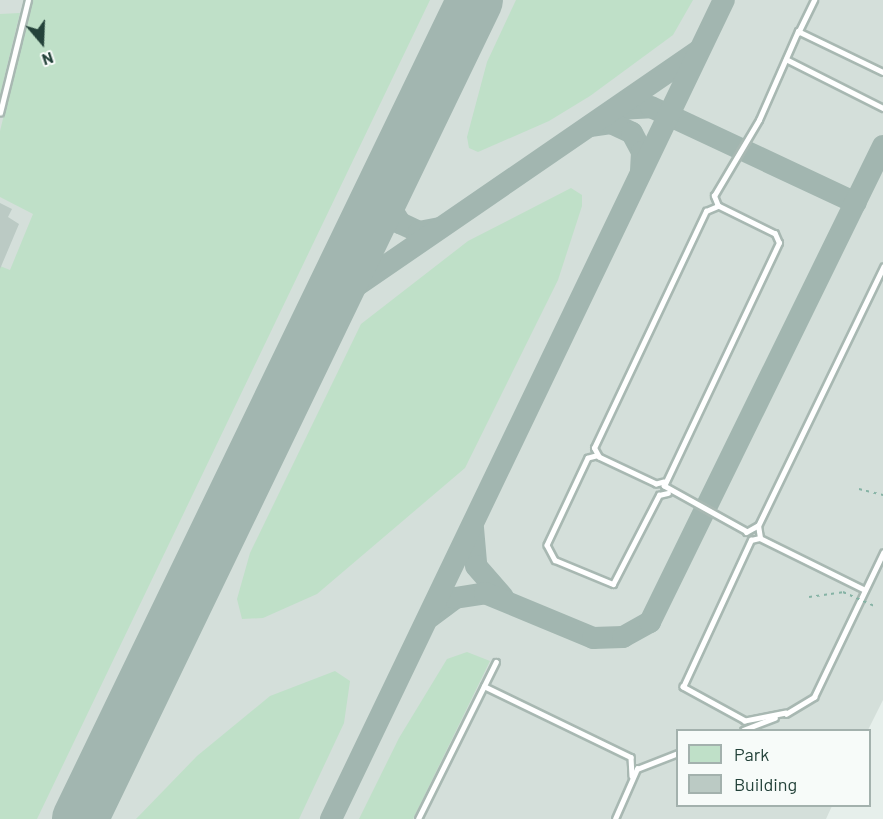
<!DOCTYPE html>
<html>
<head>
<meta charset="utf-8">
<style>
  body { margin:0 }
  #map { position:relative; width:883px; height:819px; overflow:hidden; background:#e6efeb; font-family:Barlow,sans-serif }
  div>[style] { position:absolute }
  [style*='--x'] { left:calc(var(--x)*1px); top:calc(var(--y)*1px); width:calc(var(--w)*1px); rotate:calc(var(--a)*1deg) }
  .built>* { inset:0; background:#d4dfda }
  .green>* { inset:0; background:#bfe0c8 }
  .taxiway>* { height:22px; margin:-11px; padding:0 11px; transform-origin:11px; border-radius:11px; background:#a2b6b0 }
  .runway>* { height:56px; margin:-28px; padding:0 28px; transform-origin:28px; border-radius:28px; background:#a2b6b0 }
  .building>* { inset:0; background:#bbcac4 }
  .path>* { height:1.5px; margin-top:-0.75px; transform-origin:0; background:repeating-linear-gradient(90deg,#86b3a5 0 3px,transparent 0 7.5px) }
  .roads { filter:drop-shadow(2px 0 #a8b8b2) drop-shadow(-2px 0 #a8b8b2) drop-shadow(0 2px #a8b8b2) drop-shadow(0 -2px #a8b8b2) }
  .service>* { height:4.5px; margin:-2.25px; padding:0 2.25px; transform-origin:2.25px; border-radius:2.25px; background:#fff }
  .path-bridge>* { height:1.5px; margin-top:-0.75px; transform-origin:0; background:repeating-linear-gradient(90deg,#86b3a5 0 3px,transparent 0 7.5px) }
  span { translate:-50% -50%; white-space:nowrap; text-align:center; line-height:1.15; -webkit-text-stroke:6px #f7fbf9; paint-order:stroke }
  .legend { position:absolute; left:676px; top:729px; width:195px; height:78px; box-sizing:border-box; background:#f7fbf9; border:2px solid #a3b1ad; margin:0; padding:8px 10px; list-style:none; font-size:18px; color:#24423a }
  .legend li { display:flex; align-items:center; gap:12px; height:30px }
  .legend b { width:30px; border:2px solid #a3b1ad }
  .north { position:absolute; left:12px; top:12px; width:60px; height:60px; -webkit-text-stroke:4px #f7fbf9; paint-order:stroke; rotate:161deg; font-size:16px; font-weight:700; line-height:24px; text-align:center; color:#24423a }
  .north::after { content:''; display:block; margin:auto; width:21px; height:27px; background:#24423a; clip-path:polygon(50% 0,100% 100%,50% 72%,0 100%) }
</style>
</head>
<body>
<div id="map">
  <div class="built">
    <div style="clip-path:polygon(0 0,883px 0,883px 700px,868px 730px,678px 730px,678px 806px,832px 806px,826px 819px,0 819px)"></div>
  </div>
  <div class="green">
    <div style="clip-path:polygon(32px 0,430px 0,37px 819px,0 819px,0 266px,10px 270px,33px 214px,0 197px,0 131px)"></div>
    <div style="clip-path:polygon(516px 0,693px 0,673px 35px,590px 96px,549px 121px,478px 152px,469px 148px,467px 137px,487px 62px)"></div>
    <div style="clip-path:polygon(20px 13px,0 95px,0 14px)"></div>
    <div style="clip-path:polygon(571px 188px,582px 195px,582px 206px,558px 280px,465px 468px,317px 594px,263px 618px,242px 619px,237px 599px,250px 553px,361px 324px,468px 241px)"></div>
    <div style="clip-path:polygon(467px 652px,490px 661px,413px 819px,359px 819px,399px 738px,447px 659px)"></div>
    <div style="clip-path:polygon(335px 671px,350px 681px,344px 723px,299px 819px,136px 819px,197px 756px,270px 696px)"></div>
  </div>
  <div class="taxiway">
    <div style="--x:618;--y:109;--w:33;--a:-3"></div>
    <div style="--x:651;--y:107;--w:226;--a:25.1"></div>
    <div style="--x:590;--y:126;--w:21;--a:-8"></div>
    <div style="--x:611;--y:123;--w:23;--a:25"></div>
    <div style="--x:632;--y:133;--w:21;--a:62"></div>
    <div style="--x:642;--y:152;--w:19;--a:93"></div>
    <div style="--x:387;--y:181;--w:21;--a:90"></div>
    <div style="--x:387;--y:202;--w:25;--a:58"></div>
    <div style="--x:400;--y:223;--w:21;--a:25"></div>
    <div style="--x:419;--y:232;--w:20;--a:-11"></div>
    <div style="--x:322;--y:316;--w:18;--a:-52"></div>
    <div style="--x:333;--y:302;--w:443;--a:-34.5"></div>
    <div style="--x:473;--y:528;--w:38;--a:85"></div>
    <div style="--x:476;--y:566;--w:41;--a:48.9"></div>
    <div style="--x:430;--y:617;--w:31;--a:-37"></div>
    <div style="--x:455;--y:598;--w:30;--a:-9"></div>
    <div style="--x:485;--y:593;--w:117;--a:22.6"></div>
    <div style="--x:593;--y:638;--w:30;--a:-2"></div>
    <div style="--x:623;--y:637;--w:31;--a:-29"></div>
    <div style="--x:650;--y:622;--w:530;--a:-63.92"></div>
    <div style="--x:331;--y:819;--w:908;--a:-64.37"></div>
  </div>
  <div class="runway">
    <div style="--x:80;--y:819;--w:909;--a:-64.25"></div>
  </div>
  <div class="building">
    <div style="clip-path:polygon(0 203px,12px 209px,8px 217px,19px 224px,0 269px)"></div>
  </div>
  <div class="path">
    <div style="--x:859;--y:489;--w:25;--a:14"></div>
  </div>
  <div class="roads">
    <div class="service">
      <div style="--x:798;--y:33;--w:37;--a:-64"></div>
      <div style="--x:786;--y:59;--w:109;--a:26.8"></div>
      <div style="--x:0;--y:113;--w:116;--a:-76.1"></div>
      <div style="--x:596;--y:456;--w:8;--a:166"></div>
      <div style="--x:588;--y:458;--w:96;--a:115.2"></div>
      <div style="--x:547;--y:545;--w:17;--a:62"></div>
      <div style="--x:555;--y:560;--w:63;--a:22.5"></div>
      <div style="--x:613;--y:584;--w:100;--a:-62.7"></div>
      <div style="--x:659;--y:495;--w:9;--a:-13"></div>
      <div style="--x:664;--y:482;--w:8;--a:166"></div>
      <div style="--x:656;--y:484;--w:63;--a:-154.7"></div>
      <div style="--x:599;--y:457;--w:10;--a:-119"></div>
      <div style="--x:594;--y:448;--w:262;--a:-64.7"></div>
      <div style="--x:706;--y:211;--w:13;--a:-23"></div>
      <div style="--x:758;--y:526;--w:13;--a:151"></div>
      <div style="--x:747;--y:532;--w:95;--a:-151"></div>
      <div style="--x:664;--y:486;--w:269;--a:-64.7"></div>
      <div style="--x:779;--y:243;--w:10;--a:-114"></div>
      <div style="--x:775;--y:234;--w:64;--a:-153.8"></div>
      <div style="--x:718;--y:206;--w:11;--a:-112"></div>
      <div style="--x:714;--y:196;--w:88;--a:-59.4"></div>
      <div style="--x:759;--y:120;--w:97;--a:-66.3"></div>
      <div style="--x:798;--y:31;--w:94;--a:25.8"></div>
      <div style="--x:760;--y:538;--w:12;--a:-99"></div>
      <div style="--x:758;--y:526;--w:288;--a:-64.2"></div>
      <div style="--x:484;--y:686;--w:163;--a:25.8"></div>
      <div style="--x:631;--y:757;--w:19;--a:87"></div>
      <div style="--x:786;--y:713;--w:42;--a:169"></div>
      <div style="--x:745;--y:721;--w:71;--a:-151.3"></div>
      <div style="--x:683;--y:687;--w:162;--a:-65.2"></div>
      <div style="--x:751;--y:540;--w:9;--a:-13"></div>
      <div style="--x:760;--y:538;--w:117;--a:26.3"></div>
      <div style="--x:786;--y:714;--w:33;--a:-31"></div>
      <div style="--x:814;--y:697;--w:160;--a:-64.4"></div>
      <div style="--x:743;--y:730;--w:34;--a:-21"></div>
      <div style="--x:418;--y:819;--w:175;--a:-63.6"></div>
      <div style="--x:615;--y:819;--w:55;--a:-66.3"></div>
      <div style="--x:637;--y:769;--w:44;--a:-21.3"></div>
    </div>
  </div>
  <div class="path-bridge">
    <div style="--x:809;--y:597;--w:34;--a:-8"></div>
    <div style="--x:843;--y:592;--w:36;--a:24"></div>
  </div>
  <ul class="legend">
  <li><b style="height:16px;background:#bfe0c8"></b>Park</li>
  <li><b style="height:16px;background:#bbcac4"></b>Building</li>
  </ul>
  <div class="north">N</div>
</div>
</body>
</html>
